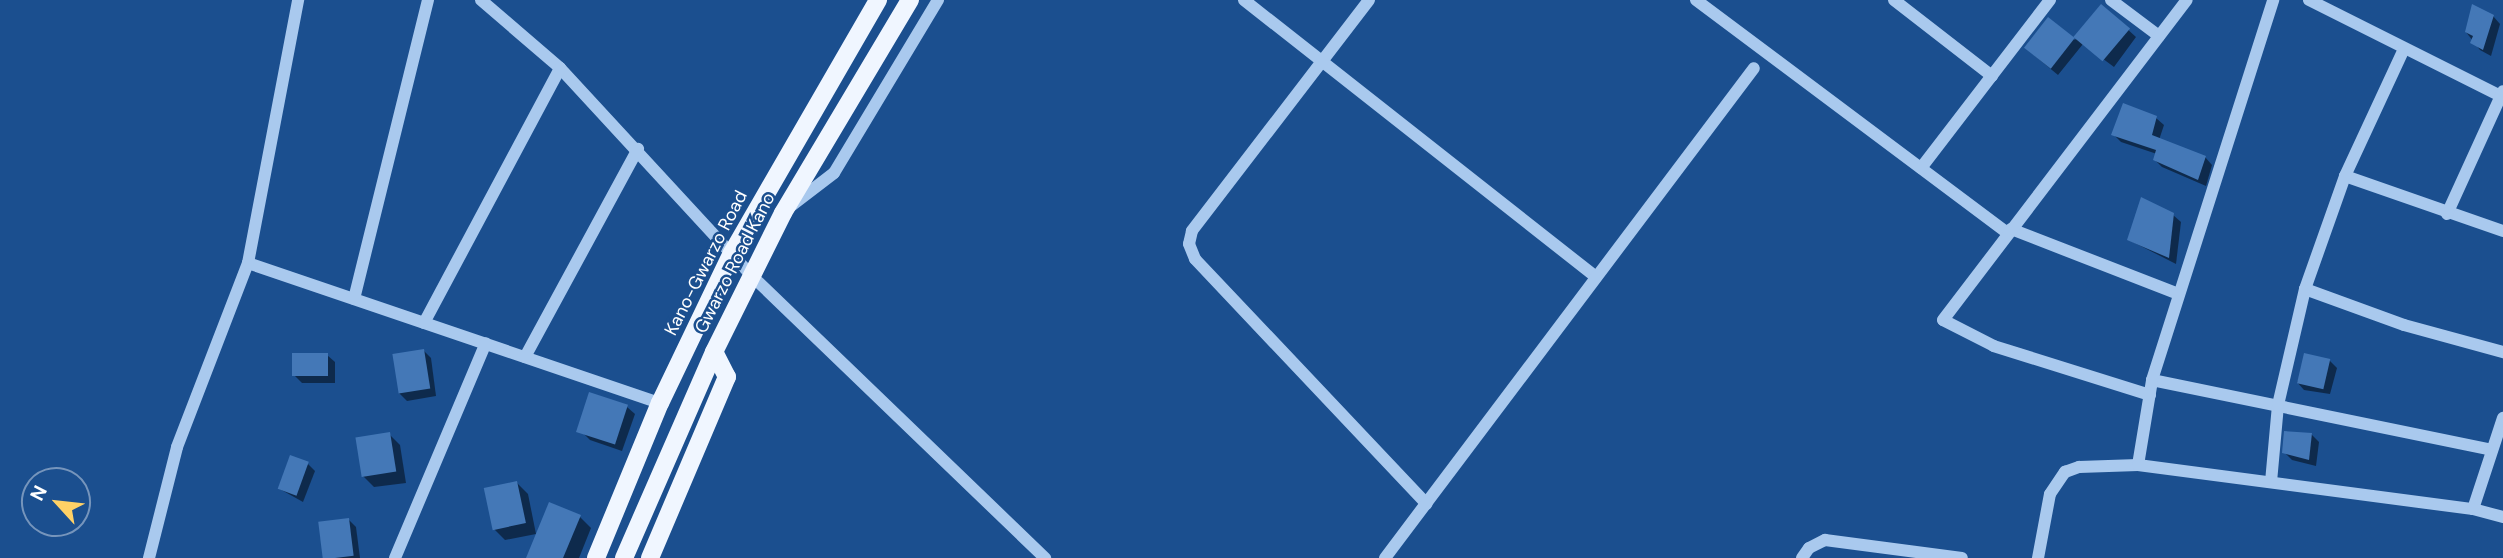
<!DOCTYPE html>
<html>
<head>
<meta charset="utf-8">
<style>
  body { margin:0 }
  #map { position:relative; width:2503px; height:558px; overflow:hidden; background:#1b4f8f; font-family:"DM Sans",sans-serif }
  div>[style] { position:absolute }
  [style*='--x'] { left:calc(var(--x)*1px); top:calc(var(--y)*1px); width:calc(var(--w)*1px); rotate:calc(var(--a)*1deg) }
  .shadow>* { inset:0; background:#0007 }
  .building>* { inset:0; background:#4478b7; transform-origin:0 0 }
  .minor>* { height:12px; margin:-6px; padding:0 6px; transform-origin:6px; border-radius:6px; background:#a9c9ee }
  .major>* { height:18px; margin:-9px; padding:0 9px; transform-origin:9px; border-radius:9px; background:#f0f6ff }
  span { translate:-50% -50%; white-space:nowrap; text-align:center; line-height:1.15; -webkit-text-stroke:5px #1b4f8f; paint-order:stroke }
  .street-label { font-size:18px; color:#fff }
  .north { position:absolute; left:21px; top:467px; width:70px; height:70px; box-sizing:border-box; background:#1b4f8f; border:2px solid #7695bc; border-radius:50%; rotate:297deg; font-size:19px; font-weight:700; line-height:28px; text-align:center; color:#fff }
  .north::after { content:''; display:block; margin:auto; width:24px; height:32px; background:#ffd166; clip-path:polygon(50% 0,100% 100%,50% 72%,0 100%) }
</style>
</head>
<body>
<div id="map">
  <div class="shadow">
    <div style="clip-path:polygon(2102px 6px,2136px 37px,2114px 67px,2083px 44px,2058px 75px,2035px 56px,2048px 20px,2075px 40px)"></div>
    <div style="clip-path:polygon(2493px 16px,2500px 24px,2491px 56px,2480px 50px,2466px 32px)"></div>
    <div style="clip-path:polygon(2156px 118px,2164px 125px,2159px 140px,2205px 157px,2212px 165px,2206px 186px,2162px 167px,2155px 160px,2157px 154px,2121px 142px,2113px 134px)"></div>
    <div style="clip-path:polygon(2173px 215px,2181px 222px,2176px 264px,2129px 240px)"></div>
    <div style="clip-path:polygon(424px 351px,431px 358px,436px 396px,407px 401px,399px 393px)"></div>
    <div style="clip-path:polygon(327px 355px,335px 362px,335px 383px,302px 383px,294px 375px)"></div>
    <div style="clip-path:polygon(2329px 360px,2337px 368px,2330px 394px,2304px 390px,2297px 382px)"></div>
    <div style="clip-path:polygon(590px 394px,627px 407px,635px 414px,622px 451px,590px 440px,582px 432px)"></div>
    <div style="clip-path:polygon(389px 434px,400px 445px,406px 483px,374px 487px,363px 476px)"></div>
    <div style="clip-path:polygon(2311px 434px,2319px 442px,2316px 466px,2292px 460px,2284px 452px)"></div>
    <div style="clip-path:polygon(308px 464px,315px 471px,303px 502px,278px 488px)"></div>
    <div style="clip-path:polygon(517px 483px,528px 494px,536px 534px,505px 540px,494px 529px)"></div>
    <div style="clip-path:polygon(580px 517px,591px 528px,579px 558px,528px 558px)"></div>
    <div style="clip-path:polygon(348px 519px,356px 527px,360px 558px,325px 558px,320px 524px)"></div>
  </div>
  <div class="building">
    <div style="left:2101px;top:4px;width:38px;height:43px;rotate:40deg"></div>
    <div style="clip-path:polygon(2472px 4px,2494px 15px,2483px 50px,2470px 43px,2473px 36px,2465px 32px)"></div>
    <div style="left:2048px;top:17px;width:34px;height:39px;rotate:38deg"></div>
    <div style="clip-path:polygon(2123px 103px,2157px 116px,2152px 135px,2206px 156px,2198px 180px,2153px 160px,2156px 150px,2111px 135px)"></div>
    <div style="clip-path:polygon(2141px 197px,2174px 213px,2169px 258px,2127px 240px)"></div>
    <div style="left:424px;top:349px;width:40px;height:32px;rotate:81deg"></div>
    <div style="left:292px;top:353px;width:36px;height:23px"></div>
    <div style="left:2304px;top:353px;width:27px;height:31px;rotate:13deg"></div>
    <div style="left:589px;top:392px;width:41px;height:42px;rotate:18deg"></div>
    <div style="clip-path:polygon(2284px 431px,2312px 433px,2309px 460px,2282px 453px)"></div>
    <div style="left:390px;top:432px;width:40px;height:35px;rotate:81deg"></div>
    <div style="left:290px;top:455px;width:20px;height:36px;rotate:20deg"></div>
    <div style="left:517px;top:481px;width:43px;height:34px;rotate:78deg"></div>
    <div style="clip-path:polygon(549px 502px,581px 515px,563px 558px,526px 558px)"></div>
    <div style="left:349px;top:518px;width:38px;height:31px;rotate:83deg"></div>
  </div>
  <div class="minor">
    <div style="--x:481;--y:0;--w:104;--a:40.7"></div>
    <div style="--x:560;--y:68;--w:283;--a:47.3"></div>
    <div style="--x:752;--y:276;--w:407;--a:43.9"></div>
    <div style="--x:1244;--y:0;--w:448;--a:38.2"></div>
    <div style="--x:1369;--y:0;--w:291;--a:127.5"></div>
    <div style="--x:1192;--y:231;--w:13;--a:103"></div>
    <div style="--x:1189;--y:244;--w:16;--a:68"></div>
    <div style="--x:1195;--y:259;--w:337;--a:46.6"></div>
    <div style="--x:1696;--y:0;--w:389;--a:36.8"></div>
    <div style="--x:1894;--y:0;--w:124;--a:37.8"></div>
    <div style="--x:2111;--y:0;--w:60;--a:36.9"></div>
    <div style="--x:2309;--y:0;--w:217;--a:26.6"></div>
    <div style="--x:1921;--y:168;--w:212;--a:-52.5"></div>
    <div style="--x:2345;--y:176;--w:167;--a:19.2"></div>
    <div style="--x:791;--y:206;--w:54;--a:-37.5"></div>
    <div style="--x:834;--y:173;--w:202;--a:-59"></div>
    <div style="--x:2447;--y:214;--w:135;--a:-65.5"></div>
    <div style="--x:2011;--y:229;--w:180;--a:21.2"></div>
    <div style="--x:248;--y:263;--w:435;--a:18.8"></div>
    <div style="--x:2305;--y:289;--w:105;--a:20"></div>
    <div style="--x:2404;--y:325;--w:103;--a:15.3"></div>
    <div style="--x:354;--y:299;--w:308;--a:-76.1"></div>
    <div style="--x:424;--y:323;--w:289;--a:-61.9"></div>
    <div style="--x:525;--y:357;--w:237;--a:-61.5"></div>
    <div style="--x:2152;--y:380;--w:347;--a:11.6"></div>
    <div style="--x:2150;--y:395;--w:164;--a:-162.6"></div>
    <div style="--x:1994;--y:346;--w:57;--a:-153"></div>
    <div style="--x:1943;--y:320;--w:402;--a:-52.7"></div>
    <div style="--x:2138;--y:465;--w:86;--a:-80.6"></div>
    <div style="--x:2152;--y:380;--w:399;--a:-72.3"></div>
    <div style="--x:2271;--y:482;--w:77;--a:-84.8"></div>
    <div style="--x:2278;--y:405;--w:119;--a:-76.9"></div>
    <div style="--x:2305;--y:289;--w:120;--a:-70.5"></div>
    <div style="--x:2345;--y:176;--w:140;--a:-65.1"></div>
    <div style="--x:2473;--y:509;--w:96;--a:-71.8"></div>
    <div style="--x:149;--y:558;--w:114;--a:-75.8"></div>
    <div style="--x:177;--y:447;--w:197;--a:-68.9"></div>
    <div style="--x:248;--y:263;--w:268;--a:-79.2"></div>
    <div style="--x:395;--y:558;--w:233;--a:-67.1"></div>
    <div style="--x:1385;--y:558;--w:613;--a:-53.02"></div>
    <div style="--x:1802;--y:558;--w:12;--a:-55"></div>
    <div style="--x:1809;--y:548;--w:18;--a:-27"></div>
    <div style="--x:1825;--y:540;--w:138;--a:7.5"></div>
    <div style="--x:2038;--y:558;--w:65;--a:-79.4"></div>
    <div style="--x:2050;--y:494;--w:27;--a:-56"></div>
    <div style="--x:2065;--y:472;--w:15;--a:-20"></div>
    <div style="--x:2079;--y:467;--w:59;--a:-1.9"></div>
    <div style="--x:2138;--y:465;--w:338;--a:7.5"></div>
    <div style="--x:2473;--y:509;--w:31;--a:15"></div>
  </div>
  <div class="major">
    <div style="--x:596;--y:558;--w:168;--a:-67.6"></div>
    <div style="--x:660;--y:403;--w:166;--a:-64.4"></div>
    <div style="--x:732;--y:253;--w:292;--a:-60"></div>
    <div style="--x:624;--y:558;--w:225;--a:-66.4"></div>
    <div style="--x:714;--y:352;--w:155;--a:-63.6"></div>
    <div style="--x:783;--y:213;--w:248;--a:-59.2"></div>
    <div style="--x:650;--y:558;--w:197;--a:-67"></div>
    <div style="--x:727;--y:377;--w:28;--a:-117"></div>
  </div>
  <div class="street-label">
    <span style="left:706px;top:263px;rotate:-63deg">Kano-Gwarzo Road</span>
    <span style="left:735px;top:263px;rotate:-63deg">Gwarzo Road Kano</span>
  </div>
  <div class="north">N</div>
</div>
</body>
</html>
